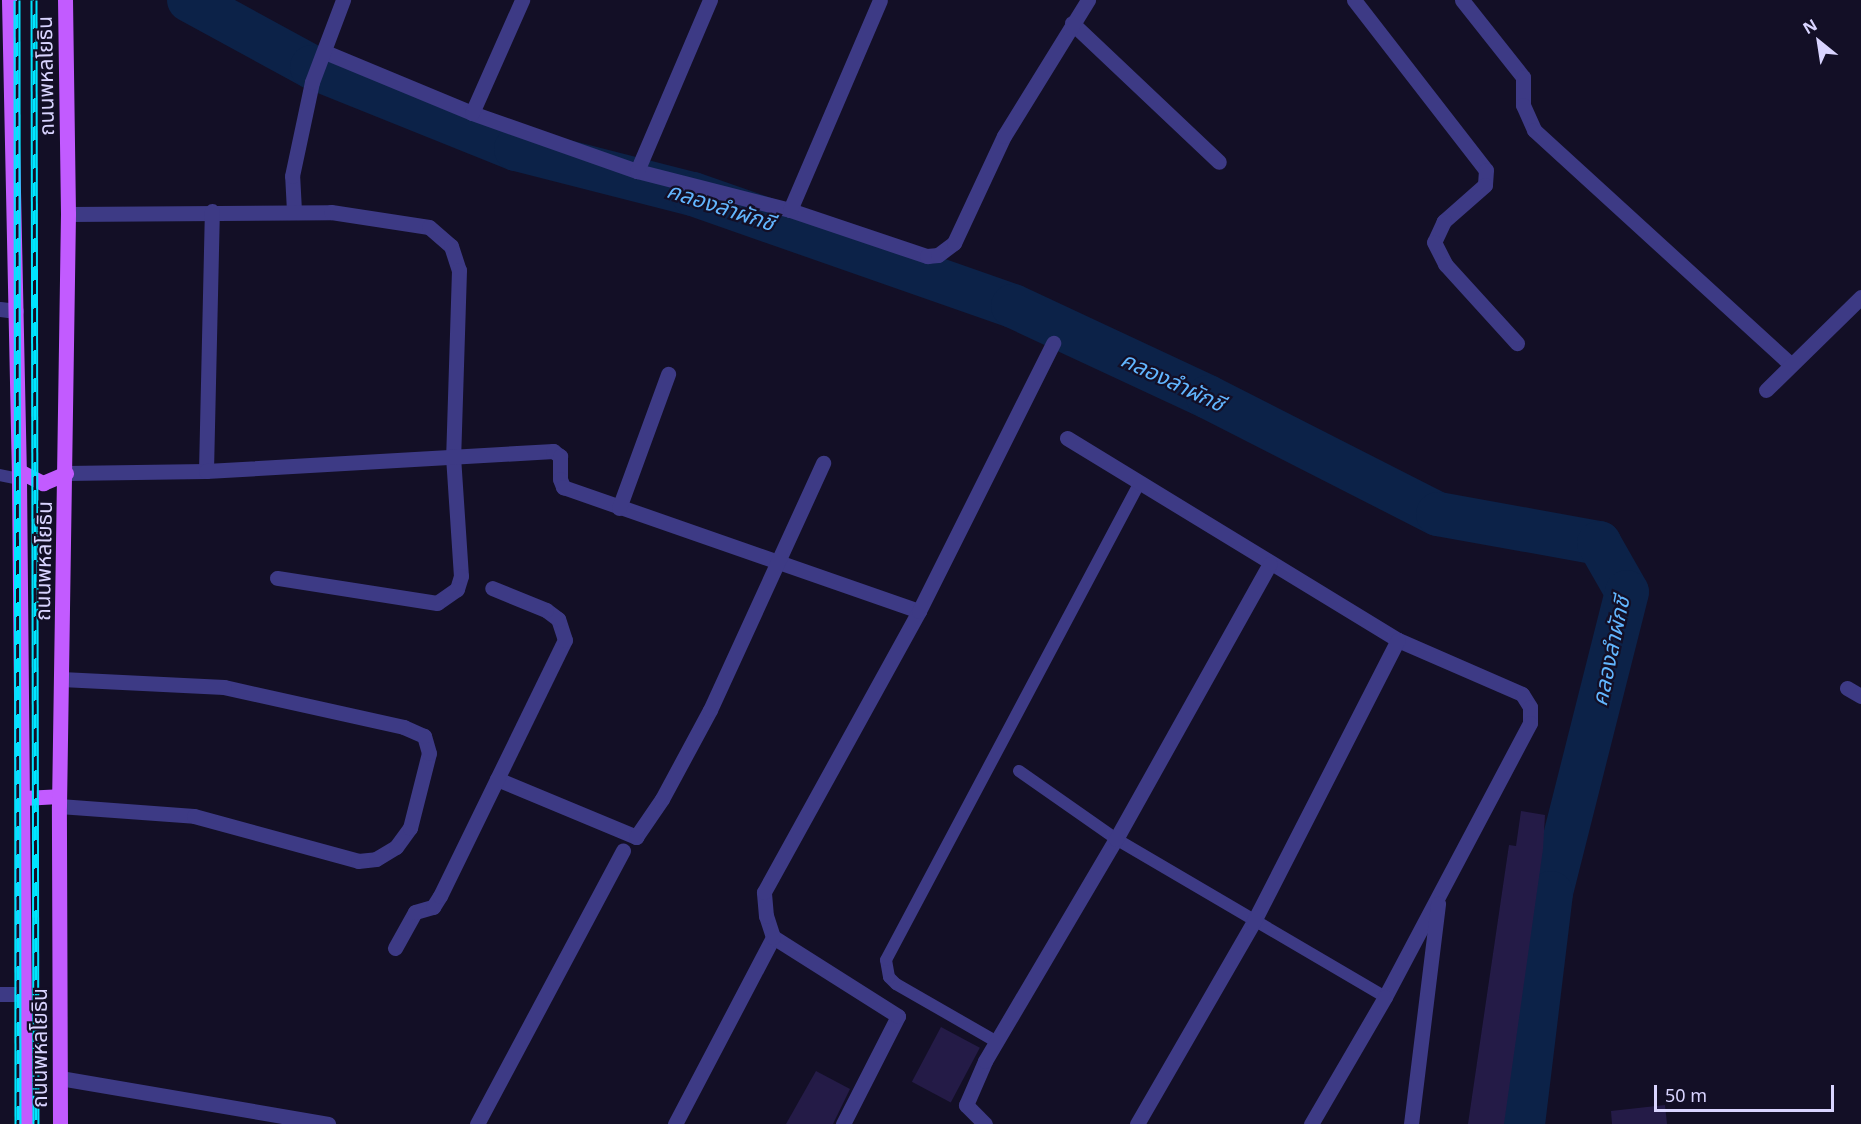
<!DOCTYPE html>
<html>
<head>
<meta charset="utf-8">
<style>
  body { margin:0 }
  #map { position:relative; width:1861px; height:1124px; overflow:hidden; background:#130f26; font-family:"Noto Sans","Noto Sans Thai",sans-serif }
  div>[style] { position:absolute }
  [style*='--x'] { left:calc(var(--x)*1px); top:calc(var(--y)*1px); width:calc(var(--w)*1px); rotate:calc(var(--a)*1deg) }
  .river>* { height:44px; margin:-22px; padding:0 22px; transform-origin:22px; border-radius:22px; background:#0c2248 }
  .building>* { inset:0; background:#241b47; transform-origin:0 0 }
  .lane>* { height:12px; margin:-6px; padding:0 6px; transform-origin:6px; border-radius:6px; background:#3d3a85 }
  .street>* { height:15px; margin:-7.5px; padding:0 7.5px; transform-origin:7.5px; border-radius:7.5px; background:#3d3a85 }
  .primary>* { height:15px; margin:-7.5px; padding:0 7.5px; transform-origin:7.5px; border-radius:7.5px; background:#c25bff }
  .rail>* { height:7px; margin-top:-3.5px; transform-origin:0; background:repeating-linear-gradient(90deg,#130f26 0 14px,#00e5ff 0 28px); box-sizing:border-box; border-block:2px solid #00e5ff }
  span { translate:-50% -50%; white-space:nowrap; text-align:center; line-height:1.15; -webkit-text-stroke:4.5px #130f26; paint-order:stroke }
  .street-label { font-size:21px; color:#d9d4ff }
  .water-label { font-size:22px; color:#62b6ff; font-style:italic }
  .north { position:absolute; left:1789px; top:12px; width:60px; height:60px; -webkit-text-stroke:4px #130f26; paint-order:stroke; rotate:330deg; font-size:16px; font-weight:700; line-height:24px; text-align:center; color:#d9d4ff }
  .north::after { content:''; display:block; margin:auto; width:21px; height:27px; background:#d9d4ff; clip-path:polygon(50% 0,100% 100%,50% 72%,0 100%) }
  .scale { position:absolute; left:1654px; top:1085px; width:180px; height:27px; box-sizing:border-box; border:3px solid #d9d4ff; border-top:0; padding-left:8px; font-size:18px; line-height:21px; white-space:nowrap; color:#d9d4ff; -webkit-text-stroke:4px #130f26; paint-order:stroke }
</style>
</head>
<body>
<div id="map">
  <div class="river">
    <div style="--x:189;--y:0;--w:140;--a:28.6"></div>
    <div style="--x:312;--y:67;--w:220;--a:21.9"></div>
    <div style="--x:516;--y:149;--w:183;--a:14.3"></div>
    <div style="--x:693;--y:194;--w:339;--a:19.3"></div>
    <div style="--x:1013;--y:306;--w:215;--a:25"></div>
    <div style="--x:1208;--y:397;--w:258;--a:27"></div>
    <div style="--x:1438;--y:514;--w:164;--a:10.2"></div>
    <div style="--x:1599;--y:543;--w:56;--a:60.3"></div>
    <div style="--x:1627;--y:592;--w:310;--a:104.2"></div>
    <div style="--x:1551;--y:893;--w:233;--a:96.9"></div>
  </div>
  <div class="building">
    <div style="clip-path:polygon(1521px 811px,1545px 815px,1543px 849px,1504px 1124px,1468px 1124px,1509px 845px,1516px 846px)"></div>
    <div style="left:941px;top:1027px;width:44px;height:62px;rotate:28deg"></div>
    <div style="clip-path:polygon(816px 1071px,850px 1089px,833px 1124px,786px 1124px)"></div>
    <div style="clip-path:polygon(1665px 1105px,1667px 1124px,1612px 1124px,1611px 1111px)"></div>
  </div>
  <div class="lane">
    <div style="--x:0;--y:475;--w:19;--a:12"></div>
    <div style="--x:1019;--y:771;--w:118;--a:35"></div>
    <div style="--x:1116;--y:839;--w:312;--a:30.4"></div>
    <div style="--x:997;--y:1042;--w:116;--a:-150.1"></div>
    <div style="--x:896;--y:984;--w:10;--a:-135"></div>
    <div style="--x:889;--y:977;--w:17;--a:-100"></div>
    <div style="--x:886;--y:960;--w:541;--a:-62.01"></div>
  </div>
  <div class="street">
    <div style="--x:1354;--y:0;--w:215;--a:52.2"></div>
    <div style="--x:1486;--y:170;--w:15;--a:94"></div>
    <div style="--x:1485;--y:185;--w:55;--a:138.7"></div>
    <div style="--x:1444;--y:221;--w:23;--a:115"></div>
    <div style="--x:1434;--y:242;--w:25;--a:63"></div>
    <div style="--x:1445;--y:264;--w:107;--a:47.7"></div>
    <div style="--x:1462;--y:0;--w:98;--a:51.6"></div>
    <div style="--x:1523;--y:77;--w:28;--a:90"></div>
    <div style="--x:1523;--y:105;--w:27;--a:66"></div>
    <div style="--x:1534;--y:130;--w:348;--a:42.4"></div>
    <div style="--x:1072;--y:23;--w:202;--a:43.4"></div>
    <div style="--x:325;--y:52;--w:159;--a:22.5"></div>
    <div style="--x:472;--y:113;--w:175;--a:19.4"></div>
    <div style="--x:637;--y:171;--w:158;--a:14.3"></div>
    <div style="--x:790;--y:210;--w:145;--a:18.6"></div>
    <div style="--x:927;--y:256;--w:11;--a:-5"></div>
    <div style="--x:938;--y:255;--w:20;--a:-37"></div>
    <div style="--x:954;--y:243;--w:118;--a:-65"></div>
    <div style="--x:1004;--y:136;--w:160;--a:-58.3"></div>
    <div style="--x:472;--y:113;--w:124;--a:-66.1"></div>
    <div style="--x:637;--y:171;--w:186;--a:-66.9"></div>
    <div style="--x:790;--y:210;--w:228;--a:-66.8"></div>
    <div style="--x:294;--y:211;--w:35;--a:-93"></div>
    <div style="--x:292;--y:176;--w:96;--a:-78"></div>
    <div style="--x:312;--y:82;--w:88;--a:-69.3"></div>
    <div style="--x:68;--y:214;--w:263;--a:-0.4"></div>
    <div style="--x:331;--y:212;--w:99;--a:8.7"></div>
    <div style="--x:429;--y:227;--w:29;--a:41"></div>
    <div style="--x:451;--y:246;--w:25;--a:72"></div>
    <div style="--x:459;--y:270;--w:186;--a:91.8"></div>
    <div style="--x:453;--y:456;--w:120;--a:86.2"></div>
    <div style="--x:461;--y:576;--w:14;--a:107"></div>
    <div style="--x:457;--y:589;--w:24;--a:145"></div>
    <div style="--x:437;--y:603;--w:162;--a:-171.1"></div>
    <div style="--x:0;--y:309;--w:16;--a:7"></div>
    <div style="--x:1766;--y:390;--w:133;--a:-44.4"></div>
    <div style="--x:1067;--y:438;--w:388;--a:31.4"></div>
    <div style="--x:1398;--y:640;--w:135;--a:23.5"></div>
    <div style="--x:1522;--y:694;--w:15;--a:58"></div>
    <div style="--x:1530;--y:707;--w:16;--a:90"></div>
    <div style="--x:1530;--y:723;--w:310;--a:117.9"></div>
    <div style="--x:1385;--y:997;--w:147;--a:120.2"></div>
    <div style="--x:206;--y:471;--w:260;--a:-88.7"></div>
    <div style="--x:66;--y:473;--w:140;--a:-0.8"></div>
    <div style="--x:206;--y:471;--w:348;--a:-3.3"></div>
    <div style="--x:553;--y:451;--w:9;--a:36"></div>
    <div style="--x:560;--y:456;--w:23;--a:90"></div>
    <div style="--x:560;--y:479;--w:9;--a:69"></div>
    <div style="--x:563;--y:487;--w:377;--a:19.2"></div>
    <div style="--x:619;--y:508;--w:143;--a:-69.9"></div>
    <div style="--x:1847;--y:688;--w:16;--a:30"></div>
    <div style="--x:497;--y:779;--w:151;--a:22.6"></div>
    <div style="--x:636;--y:837;--w:46;--a:-55.6"></div>
    <div style="--x:662;--y:799;--w:101;--a:-61.7"></div>
    <div style="--x:710;--y:710;--w:272;--a:-65.4"></div>
    <div style="--x:59;--y:806;--w:135;--a:4.2"></div>
    <div style="--x:194;--y:816;--w:170;--a:15.3"></div>
    <div style="--x:358;--y:861;--w:18;--a:-6"></div>
    <div style="--x:376;--y:859;--w:23;--a:-31"></div>
    <div style="--x:396;--y:847;--w:24;--a:-54"></div>
    <div style="--x:410;--y:828;--w:77;--a:-75.8"></div>
    <div style="--x:429;--y:753;--w:18;--a:-106"></div>
    <div style="--x:424;--y:736;--w:22;--a:-156"></div>
    <div style="--x:404;--y:727;--w:184;--a:-167.5"></div>
    <div style="--x:224;--y:687;--w:163;--a:-177.2"></div>
    <div style="--x:395;--y:948;--w:41;--a:-60.9"></div>
    <div style="--x:415;--y:912;--w:19;--a:-16"></div>
    <div style="--x:433;--y:907;--w:13;--a:-58"></div>
    <div style="--x:440;--y:896;--w:285;--a:-64"></div>
    <div style="--x:565;--y:640;--w:22;--a:-108"></div>
    <div style="--x:558;--y:619;--w:15;--a:-143"></div>
    <div style="--x:546;--y:610;--w:58;--a:-157.8"></div>
    <div style="--x:0;--y:994;--w:25;--a:0"></div>
    <div style="--x:60;--y:1078;--w:272;--a:9.7"></div>
    <div style="--x:477;--y:1124;--w:310;--a:-61.9"></div>
    <div style="--x:675;--y:1124;--w:211;--a:-62.3"></div>
    <div style="--x:843;--y:1124;--w:121;--a:-63"></div>
    <div style="--x:898;--y:1016;--w:148;--a:-147.7"></div>
    <div style="--x:773;--y:937;--w:22;--a:-108"></div>
    <div style="--x:766;--y:916;--w:24;--a:-95"></div>
    <div style="--x:764;--y:892;--w:321;--a:-61.1"></div>
    <div style="--x:919;--y:611;--w:300;--a:-63.4"></div>
    <div style="--x:985;--y:1124;--w:27;--a:-135"></div>
    <div style="--x:966;--y:1105;--w:48;--a:-66.6"></div>
    <div style="--x:985;--y:1061;--w:258;--a:-59.5"></div>
    <div style="--x:1116;--y:839;--w:315;--a:-60.8"></div>
    <div style="--x:1137;--y:1124;--w:232;--a:-60"></div>
    <div style="--x:1253;--y:923;--w:318;--a:-62.9"></div>
    <div style="--x:1411;--y:1124;--w:222;--a:-83"></div>
  </div>
  <div class="primary">
    <div style="--x:9;--y:0;--w:479;--a:88.8"></div>
    <div style="--x:19;--y:479;--w:645;--a:89.47"></div>
    <div style="--x:19;--y:471;--w:27;--a:27"></div>
    <div style="--x:43;--y:483;--w:25;--a:-23"></div>
    <div style="--x:23;--y:798;--w:36;--a:-3"></div>
    <div style="--x:60;--y:1124;--w:318;--a:-90.2"></div>
    <div style="--x:59;--y:806;--w:592;--a:-89.13"></div>
    <div style="--x:68;--y:214;--w:214;--a:-90.8"></div>
  </div>
  <div class="rail">
    <div style="--x:17;--y:0;--w:1124;--a:89.95"></div>
    <div style="--x:34;--y:0;--w:1124;--a:89.9"></div>
  </div>
  <div class="street-label">
    <span style="left:45px;top:76px;rotate:-91deg">ถนนพหลโยธิน</span>
    <span style="left:43px;top:561px;rotate:-89deg">ถนนพหลโยธิน</span>
    <span style="left:39px;top:1048px;rotate:-90deg">ถนนพหลโยธิน</span>
  </div>
  <div class="water-label">
    <span style="left:721px;top:206px;rotate:18deg">คลองลำผักชี</span>
    <span style="left:1173px;top:381px;rotate:25deg">คลองลำผักชี</span>
    <span style="left:1610px;top:651px;rotate:-78deg">คลองลำผักชี</span>
  </div>
  <div class="north">N</div>
  <div class="scale">50 m</div>
</div>
</body>
</html>
